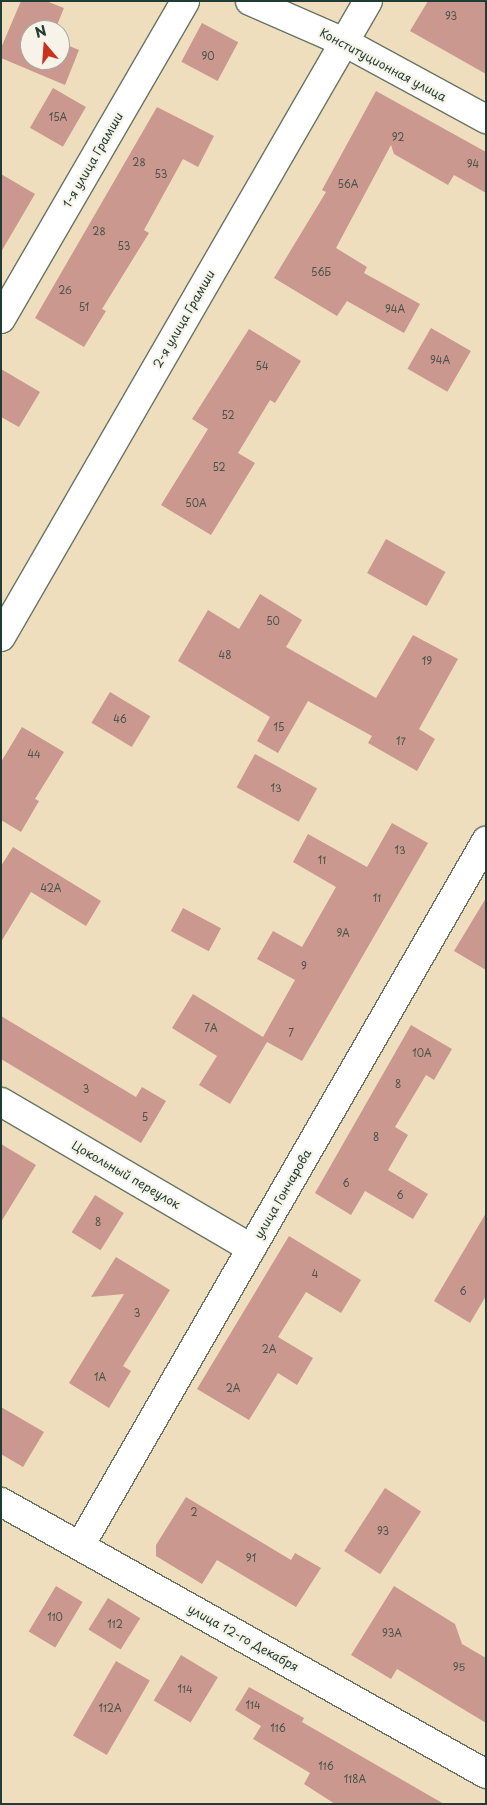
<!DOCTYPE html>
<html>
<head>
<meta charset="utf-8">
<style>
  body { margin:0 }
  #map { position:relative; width:487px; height:1805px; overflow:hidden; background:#efdebd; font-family:"Playpen Sans",sans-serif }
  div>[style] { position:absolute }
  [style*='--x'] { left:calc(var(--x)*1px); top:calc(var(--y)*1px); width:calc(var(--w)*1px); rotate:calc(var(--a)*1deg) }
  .building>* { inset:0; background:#ca988e; transform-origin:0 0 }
  .roads { filter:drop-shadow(1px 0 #687564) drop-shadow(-1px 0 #687564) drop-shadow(0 1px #687564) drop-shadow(0 -1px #687564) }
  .minor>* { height:28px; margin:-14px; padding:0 14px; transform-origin:14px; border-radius:14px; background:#fff }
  span { translate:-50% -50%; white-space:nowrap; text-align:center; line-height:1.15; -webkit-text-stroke:4.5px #f7f3e8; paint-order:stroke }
  .number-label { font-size:10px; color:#4a544a }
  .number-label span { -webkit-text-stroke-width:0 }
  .street-label { font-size:12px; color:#1f3d34 }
  .frame { position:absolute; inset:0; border:2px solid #1f3d34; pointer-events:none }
  .north { position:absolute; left:20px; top:20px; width:50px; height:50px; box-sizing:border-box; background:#f7f3e8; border:1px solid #a1aaa0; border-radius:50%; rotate:342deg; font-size:14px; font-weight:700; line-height:20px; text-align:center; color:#1f3d34 }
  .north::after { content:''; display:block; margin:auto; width:18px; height:22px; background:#c8321e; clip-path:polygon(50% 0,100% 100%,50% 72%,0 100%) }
</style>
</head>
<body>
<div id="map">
  <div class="building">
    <div style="clip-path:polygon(21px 1px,46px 1px,64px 8px,55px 30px,30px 30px,30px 60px,60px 60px,60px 42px,79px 50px,65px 85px,1px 58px,1px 48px)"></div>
    <div style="clip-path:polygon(428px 1px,486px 1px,486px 74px,410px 31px)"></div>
    <div style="left:202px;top:23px;width:41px;height:44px;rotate:28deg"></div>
    <div style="left:53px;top:88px;width:38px;height:46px;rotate:30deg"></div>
    <div style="clip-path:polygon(376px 91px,486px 152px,486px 193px,454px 175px,448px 185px,394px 154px,391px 145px,336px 248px,367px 267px,364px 273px,420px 304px,404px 333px,347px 301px,337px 316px,274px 278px,326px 192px,322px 190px)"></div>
    <div style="clip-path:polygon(157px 107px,214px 136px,198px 167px,183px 159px,144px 230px,149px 233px,102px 309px,106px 311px,84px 347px,35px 318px)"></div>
    <div style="clip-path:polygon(1px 174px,35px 194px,1px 252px)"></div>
    <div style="left:431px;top:328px;width:46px;height:47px;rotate:30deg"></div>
    <div style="clip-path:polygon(249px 329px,301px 361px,275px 403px,270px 400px,238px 453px,255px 463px,211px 535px,161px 505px,208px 429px,192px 419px)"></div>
    <div style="clip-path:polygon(1px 369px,40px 392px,19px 427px,1px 417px)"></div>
    <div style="left:386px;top:539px;width:68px;height:39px;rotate:29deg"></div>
    <div style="clip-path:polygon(260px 594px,302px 620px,286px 647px,376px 698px,413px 635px,458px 659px,419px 729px,435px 739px,417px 771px,368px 743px,372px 736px,308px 701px,278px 753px,257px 741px,270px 717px,178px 661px,208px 610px,239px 629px)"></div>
    <div style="left:110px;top:692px;width:47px;height:36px;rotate:31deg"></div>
    <div style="clip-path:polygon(22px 727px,64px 752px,35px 799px,39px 801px,21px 832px,1px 820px,1px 762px)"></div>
    <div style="left:255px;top:754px;width:71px;height:38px;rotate:29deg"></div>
    <div style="clip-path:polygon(392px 823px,428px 843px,302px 1061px,267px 1042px,230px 1104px,199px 1085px,217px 1056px,172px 1028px,193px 994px,263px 1037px,295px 980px,257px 959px,273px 931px,302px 947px,336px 887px,293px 862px,308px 834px,367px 867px)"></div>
    <div style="clip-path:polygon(13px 847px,101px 901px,86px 926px,31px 892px,1px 942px,1px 866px)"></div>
    <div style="clip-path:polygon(486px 898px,486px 970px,454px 951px)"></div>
    <div style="left:183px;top:908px;width:43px;height:26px;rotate:28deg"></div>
    <div style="clip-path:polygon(1px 1016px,136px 1097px,142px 1087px,166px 1101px,141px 1143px,1px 1059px)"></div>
    <div style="clip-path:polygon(411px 1025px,452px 1049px,434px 1080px,426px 1075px,395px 1127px,408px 1135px,388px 1170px,428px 1194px,413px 1219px,365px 1191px,351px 1215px,315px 1193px)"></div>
    <div style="clip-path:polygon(1px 1144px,36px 1165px,1px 1222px)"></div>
    <div style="left:95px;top:1195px;width:34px;height:44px;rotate:32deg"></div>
    <div style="clip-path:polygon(486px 1213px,486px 1296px,470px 1323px,434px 1301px)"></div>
    <div style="clip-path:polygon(289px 1236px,361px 1280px,341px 1313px,306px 1292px,278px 1337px,313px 1358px,297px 1385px,278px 1373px,249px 1420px,197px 1389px)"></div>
    <div style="clip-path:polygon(116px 1257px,170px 1290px,123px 1366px,131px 1371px,109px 1408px,69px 1383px,124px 1294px,91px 1297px)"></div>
    <div style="clip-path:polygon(1px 1407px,44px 1432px,23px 1467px,1px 1454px)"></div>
    <div style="left:385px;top:1488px;width:43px;height:75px;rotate:33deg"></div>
    <div style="clip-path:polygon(186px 1497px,291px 1560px,295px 1553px,321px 1568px,296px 1607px,217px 1560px,202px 1584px,156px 1556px,156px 1545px)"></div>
    <div style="left:56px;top:1586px;width:31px;height:53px;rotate:31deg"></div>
    <div style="clip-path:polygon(394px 1586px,455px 1624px,462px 1644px,486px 1658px,486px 1723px,397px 1669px,391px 1679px,351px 1655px)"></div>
    <div style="left:108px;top:1598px;width:38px;height:37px;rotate:32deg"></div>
    <div style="left:181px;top:1655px;width:43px;height:53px;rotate:31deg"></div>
    <div style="left:116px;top:1661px;width:39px;height:86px;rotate:30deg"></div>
    <div style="clip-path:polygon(249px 1687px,304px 1718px,302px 1722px,444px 1804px,335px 1804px,304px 1784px,310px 1773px,253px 1739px,261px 1726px,235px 1710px)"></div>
  </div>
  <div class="roads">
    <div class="minor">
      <div style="--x:250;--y:1;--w:103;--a:23.6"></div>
      <div style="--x:344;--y:42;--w:162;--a:28.5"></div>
      <div style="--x:1;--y:319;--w:367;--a:-59.9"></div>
      <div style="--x:1;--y:637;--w:734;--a:-60.01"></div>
      <div style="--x:1;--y:1102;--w:290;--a:30.3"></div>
      <div style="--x:1;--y:1502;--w:556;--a:29.28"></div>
      <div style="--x:80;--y:1546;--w:814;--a:-60.06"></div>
    </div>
  </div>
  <div class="number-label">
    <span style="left:451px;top:16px">93</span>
    <span style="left:208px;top:56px">90</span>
    <span style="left:58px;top:117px">15А</span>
    <span style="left:398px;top:137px">92</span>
    <span style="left:139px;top:162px">28</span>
    <span style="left:473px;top:164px">94</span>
    <span style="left:161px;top:174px">53</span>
    <span style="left:348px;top:184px">56А</span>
    <span style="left:99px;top:231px">28</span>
    <span style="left:124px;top:246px">53</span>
    <span style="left:321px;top:272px">56Б</span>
    <span style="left:65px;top:290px">26</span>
    <span style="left:84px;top:307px">51</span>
    <span style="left:395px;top:309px">94А</span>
    <span style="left:440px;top:360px">94А</span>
    <span style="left:262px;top:366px">54</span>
    <span style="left:228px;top:415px">52</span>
    <span style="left:219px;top:467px">52</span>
    <span style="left:196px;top:503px">50А</span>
    <span style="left:273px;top:621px">50</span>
    <span style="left:225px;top:655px">48</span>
    <span style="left:427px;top:661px">19</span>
    <span style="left:120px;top:719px">46</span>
    <span style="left:279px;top:727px">15</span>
    <span style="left:401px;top:741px">17</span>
    <span style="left:34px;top:754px">44</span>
    <span style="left:276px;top:788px">13</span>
    <span style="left:400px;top:850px">13</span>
    <span style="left:322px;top:860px">11</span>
    <span style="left:51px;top:888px">42А</span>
    <span style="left:377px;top:898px">11</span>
    <span style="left:343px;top:933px">9А</span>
    <span style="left:304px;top:966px">9</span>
    <span style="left:211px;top:1028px">7А</span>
    <span style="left:291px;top:1033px">7</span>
    <span style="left:422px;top:1053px">10А</span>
    <span style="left:398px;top:1084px">8</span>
    <span style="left:86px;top:1089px">3</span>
    <span style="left:145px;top:1117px">5</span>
    <span style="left:376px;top:1137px">8</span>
    <span style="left:346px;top:1183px">6</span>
    <span style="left:400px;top:1195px">6</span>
    <span style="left:98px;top:1222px">8</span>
    <span style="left:315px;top:1274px">4</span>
    <span style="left:463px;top:1291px">6</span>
    <span style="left:137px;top:1313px">3</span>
    <span style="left:269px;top:1349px">2А</span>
    <span style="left:100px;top:1377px">1А</span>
    <span style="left:233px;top:1388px">2А</span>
    <span style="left:194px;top:1512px">2</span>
    <span style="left:383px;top:1531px">93</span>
    <span style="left:251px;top:1558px">91</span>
    <span style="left:55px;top:1617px">110</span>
    <span style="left:115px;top:1624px">112</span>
    <span style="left:392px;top:1633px">93А</span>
    <span style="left:459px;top:1667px">95</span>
    <span style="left:185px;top:1689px">114</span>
    <span style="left:253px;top:1705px">114</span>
    <span style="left:110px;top:1708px">112А</span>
    <span style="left:278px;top:1728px">116</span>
    <span style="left:326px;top:1766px">116</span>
    <span style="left:355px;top:1779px">118А</span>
  </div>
  <div class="street-label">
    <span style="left:383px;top:65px;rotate:28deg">Конституционная улица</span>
    <span style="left:93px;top:160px;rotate:-60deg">1-я улица Грамши</span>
    <span style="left:184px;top:319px;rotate:-60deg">2-я улица Грамши</span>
    <span style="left:126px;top:1175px;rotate:30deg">Цокольный переулок</span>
    <span style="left:283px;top:1194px;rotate:-60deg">улица Гончарова</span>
    <span style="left:243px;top:1638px;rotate:29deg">улица 12-го Декабря</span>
  </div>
  <div class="frame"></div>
  <div class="north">N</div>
</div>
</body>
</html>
